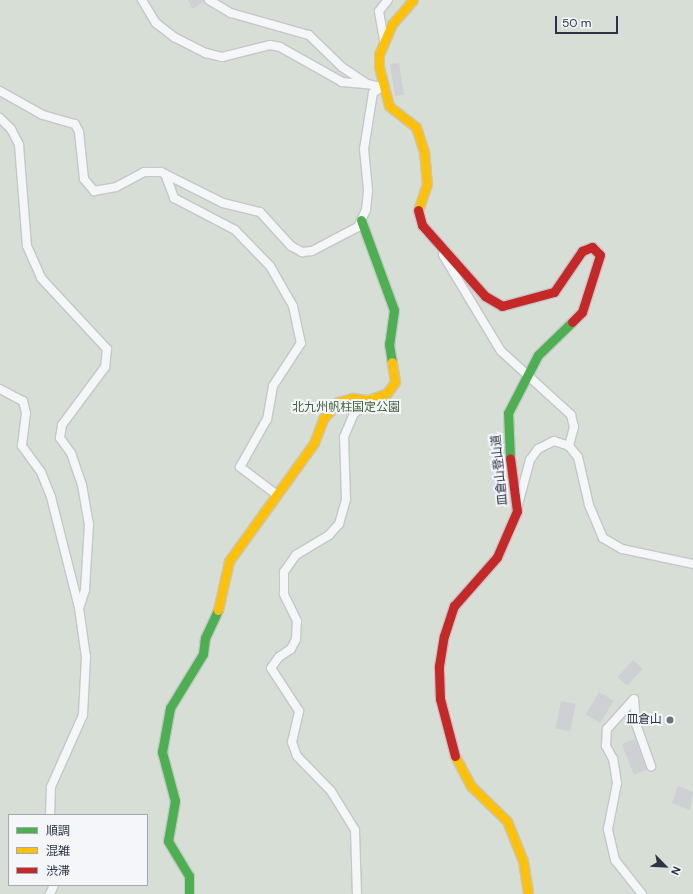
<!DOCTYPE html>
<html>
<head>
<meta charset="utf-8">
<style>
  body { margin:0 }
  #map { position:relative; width:693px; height:894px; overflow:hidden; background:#e6e8ea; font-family:"DM Sans","Noto Sans JP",sans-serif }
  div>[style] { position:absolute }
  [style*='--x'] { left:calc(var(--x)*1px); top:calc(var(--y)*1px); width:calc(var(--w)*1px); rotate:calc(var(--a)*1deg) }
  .green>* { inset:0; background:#d6ded6 }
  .building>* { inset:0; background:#ced0d3; transform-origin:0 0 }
  .roads { filter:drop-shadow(1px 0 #c4c6c8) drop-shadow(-1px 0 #c4c6c8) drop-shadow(0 1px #c4c6c8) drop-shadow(0 -1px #c4c6c8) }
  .street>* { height:8px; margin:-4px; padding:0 4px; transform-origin:4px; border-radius:4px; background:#f5f6f7 }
  .fast>* { height:9px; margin:-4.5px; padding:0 4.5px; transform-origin:4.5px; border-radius:4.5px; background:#4caf50 }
  .slow>* { height:9px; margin:-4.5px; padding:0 4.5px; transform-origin:4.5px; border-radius:4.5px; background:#ffc107 }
  .jam>* { height:9px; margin:-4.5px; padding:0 4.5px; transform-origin:4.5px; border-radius:4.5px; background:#c62828 }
  .dots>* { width:11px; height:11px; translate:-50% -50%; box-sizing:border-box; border:2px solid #f4f6f9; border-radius:50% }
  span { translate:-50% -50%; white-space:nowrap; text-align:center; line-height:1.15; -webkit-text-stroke:4px #f4f6f9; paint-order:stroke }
  .park-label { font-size:12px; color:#3f6138 }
  .street-label { font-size:12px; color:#2b3445 }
  .poi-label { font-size:12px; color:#2b3445 }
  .right { translate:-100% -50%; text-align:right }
  .legend { position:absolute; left:8px; top:814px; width:140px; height:72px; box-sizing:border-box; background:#f4f6f9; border:1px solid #a4a8b1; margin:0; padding:5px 7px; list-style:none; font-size:12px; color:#2b3445 }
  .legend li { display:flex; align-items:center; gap:8px; height:20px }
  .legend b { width:20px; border:1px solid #a4a8b1 }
  .north { position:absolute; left:645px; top:846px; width:40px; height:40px; -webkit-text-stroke:3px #f4f6f9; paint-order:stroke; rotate:114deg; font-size:11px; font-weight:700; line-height:16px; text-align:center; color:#2b3445 }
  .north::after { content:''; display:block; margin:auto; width:14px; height:18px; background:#2b3445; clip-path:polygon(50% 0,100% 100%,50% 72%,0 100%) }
  .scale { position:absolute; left:555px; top:16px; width:63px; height:18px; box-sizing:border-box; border:2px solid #2b3445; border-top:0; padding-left:5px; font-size:12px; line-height:14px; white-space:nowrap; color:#2b3445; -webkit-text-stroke:3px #f4f6f9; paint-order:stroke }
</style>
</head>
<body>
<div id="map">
  <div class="green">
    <div style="clip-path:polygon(evenodd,0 0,693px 0,693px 894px,0 894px,0 0,9px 815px,147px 815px,147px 885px,9px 885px,9px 815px)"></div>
  </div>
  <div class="building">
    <div style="clip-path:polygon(188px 0,204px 0,204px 1px,193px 9px)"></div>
    <div style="left:399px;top:63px;width:32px;height:9px;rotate:81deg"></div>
    <div style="left:633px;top:660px;width:13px;height:23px;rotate:42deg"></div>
    <div style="left:599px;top:692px;width:17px;height:26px;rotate:31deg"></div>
    <div style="left:561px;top:701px;width:15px;height:28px;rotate:11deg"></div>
    <div style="left:635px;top:739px;width:33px;height:14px;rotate:69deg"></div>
    <div style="clip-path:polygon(678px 786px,693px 792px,690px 810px,672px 803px)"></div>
  </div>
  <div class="roads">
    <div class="street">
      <div style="--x:142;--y:0;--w:27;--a:59"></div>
      <div style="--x:156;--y:23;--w:23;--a:38"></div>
      <div style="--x:174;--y:37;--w:36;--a:27"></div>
      <div style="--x:206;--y:53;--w:16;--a:14"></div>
      <div style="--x:222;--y:57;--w:49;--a:-14"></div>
      <div style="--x:270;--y:45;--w:10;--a:11"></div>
      <div style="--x:280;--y:47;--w:71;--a:29.4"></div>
      <div style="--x:342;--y:82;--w:25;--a:5"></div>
      <div style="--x:209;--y:0;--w:26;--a:31"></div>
      <div style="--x:231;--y:13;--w:81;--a:15.8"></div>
      <div style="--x:309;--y:35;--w:46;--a:44.1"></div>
      <div style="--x:342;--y:67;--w:30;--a:34"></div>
      <div style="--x:367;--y:84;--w:15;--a:11"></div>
      <div style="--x:384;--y:40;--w:29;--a:-100"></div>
      <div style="--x:379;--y:11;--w:14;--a:-51"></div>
      <div style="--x:0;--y:91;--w:49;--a:29.2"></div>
      <div style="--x:43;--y:115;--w:33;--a:16"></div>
      <div style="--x:75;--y:124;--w:9;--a:63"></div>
      <div style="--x:79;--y:132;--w:47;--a:83.9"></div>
      <div style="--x:84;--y:179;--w:16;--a:50"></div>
      <div style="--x:94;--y:191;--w:22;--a:-10"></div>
      <div style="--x:116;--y:187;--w:32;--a:-28"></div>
      <div style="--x:144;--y:172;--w:17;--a:0"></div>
      <div style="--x:161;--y:172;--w:69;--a:26.6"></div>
      <div style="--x:223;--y:203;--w:38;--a:14"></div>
      <div style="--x:260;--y:212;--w:46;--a:47.6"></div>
      <div style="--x:291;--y:246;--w:13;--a:29"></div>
      <div style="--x:302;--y:252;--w:10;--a:-6"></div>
      <div style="--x:312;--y:251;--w:52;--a:-27.6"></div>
      <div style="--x:358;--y:227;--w:19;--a:-65"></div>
      <div style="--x:366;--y:210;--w:20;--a:-84"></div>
      <div style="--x:368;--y:190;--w:41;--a:-95.6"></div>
      <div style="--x:364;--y:149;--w:57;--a:-80.9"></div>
      <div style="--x:373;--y:93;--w:11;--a:-34"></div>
      <div style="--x:0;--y:118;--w:16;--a:45"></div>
      <div style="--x:11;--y:129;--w:18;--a:63"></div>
      <div style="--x:19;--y:145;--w:101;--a:85.5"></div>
      <div style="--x:27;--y:246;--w:35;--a:66"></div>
      <div style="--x:41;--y:278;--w:97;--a:47.1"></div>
      <div style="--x:107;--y:349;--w:18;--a:96"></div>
      <div style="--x:105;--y:367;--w:72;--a:126.6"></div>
      <div style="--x:62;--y:425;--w:13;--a:99"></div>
      <div style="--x:60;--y:438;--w:19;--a:54"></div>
      <div style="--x:71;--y:453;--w:34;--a:71"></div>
      <div style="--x:82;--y:485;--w:40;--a:80"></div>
      <div style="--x:89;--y:524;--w:66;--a:93.5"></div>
      <div style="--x:85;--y:590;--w:19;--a:108"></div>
      <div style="--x:165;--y:174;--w:26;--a:69"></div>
      <div style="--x:174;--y:198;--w:69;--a:27.7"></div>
      <div style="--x:235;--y:230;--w:50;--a:45.8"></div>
      <div style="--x:270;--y:266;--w:46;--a:60.1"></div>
      <div style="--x:293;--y:306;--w:38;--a:78"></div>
      <div style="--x:301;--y:343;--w:51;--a:123.1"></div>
      <div style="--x:273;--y:386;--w:34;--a:100"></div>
      <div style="--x:267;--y:419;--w:55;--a:119.4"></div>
      <div style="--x:240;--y:467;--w:46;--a:37.1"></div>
      <div style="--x:443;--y:255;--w:112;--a:58.9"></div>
      <div style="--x:501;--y:351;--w:95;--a:42.4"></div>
      <div style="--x:571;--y:415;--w:12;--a:76"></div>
      <div style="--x:574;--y:427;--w:20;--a:105"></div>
      <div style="--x:0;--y:389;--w:26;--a:28"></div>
      <div style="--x:23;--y:401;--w:12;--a:76"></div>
      <div style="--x:26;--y:413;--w:33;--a:97"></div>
      <div style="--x:22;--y:446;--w:32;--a:54"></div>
      <div style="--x:41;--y:472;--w:27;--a:68"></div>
      <div style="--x:51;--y:497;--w:114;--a:75.8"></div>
      <div style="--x:79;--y:608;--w:49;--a:81.9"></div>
      <div style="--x:86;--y:657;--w:58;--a:93"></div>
      <div style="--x:83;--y:715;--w:79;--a:114"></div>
      <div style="--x:51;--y:787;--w:28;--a:92"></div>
      <div style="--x:518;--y:505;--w:47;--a:-75.1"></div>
      <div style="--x:530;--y:460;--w:14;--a:-54"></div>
      <div style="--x:538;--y:449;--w:18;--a:-27"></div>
      <div style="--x:554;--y:441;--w:16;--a:18"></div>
      <div style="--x:569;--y:446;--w:14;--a:51"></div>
      <div style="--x:578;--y:457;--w:49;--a:77.1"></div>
      <div style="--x:589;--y:505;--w:36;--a:67"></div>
      <div style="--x:603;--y:538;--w:22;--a:30"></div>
      <div style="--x:622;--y:549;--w:73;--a:11.9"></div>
      <div style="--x:50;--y:894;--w:10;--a:-66"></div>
      <div style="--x:357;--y:894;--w:64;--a:-91.8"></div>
      <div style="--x:355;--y:830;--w:46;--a:-121.6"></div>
      <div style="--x:331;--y:791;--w:49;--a:-134.2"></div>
      <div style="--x:297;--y:756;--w:15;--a:-110"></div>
      <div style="--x:292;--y:742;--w:32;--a:-77"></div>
      <div style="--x:299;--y:711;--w:51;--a:-123.1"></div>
      <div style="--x:271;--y:668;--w:14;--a:-54"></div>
      <div style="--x:279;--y:657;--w:14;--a:-34"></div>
      <div style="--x:291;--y:649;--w:11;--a:-63"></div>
      <div style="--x:296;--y:639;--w:18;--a:-87"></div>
      <div style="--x:297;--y:621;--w:30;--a:-116"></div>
      <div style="--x:284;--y:594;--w:22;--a:-90"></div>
      <div style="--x:284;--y:572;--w:21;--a:-55"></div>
      <div style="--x:296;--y:555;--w:39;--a:-31"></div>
      <div style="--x:329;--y:535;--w:15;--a:-48"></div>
      <div style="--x:339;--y:524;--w:26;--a:-74"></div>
      <div style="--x:346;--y:499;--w:62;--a:-91.8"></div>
      <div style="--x:344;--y:437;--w:25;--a:-67"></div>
      <div style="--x:354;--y:414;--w:20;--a:-45"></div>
      <div style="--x:642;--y:894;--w:43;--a:-128.5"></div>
      <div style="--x:615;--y:860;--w:32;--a:-103"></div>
      <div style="--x:608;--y:829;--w:47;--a:-78.9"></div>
      <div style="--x:617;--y:783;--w:24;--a:-99"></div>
      <div style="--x:613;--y:759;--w:15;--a:-118"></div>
      <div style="--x:606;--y:746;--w:17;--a:-87"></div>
      <div style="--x:607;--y:729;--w:40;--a:-48"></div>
      <div style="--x:634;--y:699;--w:25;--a:85"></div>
      <div style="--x:636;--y:724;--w:45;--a:70.3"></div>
    </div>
    <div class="fast">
      <div style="--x:361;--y:220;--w:96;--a:69.9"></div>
      <div style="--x:394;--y:310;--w:34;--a:98"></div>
      <div style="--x:389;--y:344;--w:18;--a:81"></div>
      <div style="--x:510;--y:458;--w:45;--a:-92.5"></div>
      <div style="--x:508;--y:413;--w:65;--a:-62.7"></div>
      <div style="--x:538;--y:355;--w:47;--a:-44.1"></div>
      <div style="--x:189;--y:894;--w:18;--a:-90"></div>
      <div style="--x:189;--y:876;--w:41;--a:-121"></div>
      <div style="--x:168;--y:841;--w:41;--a:-80.1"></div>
      <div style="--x:175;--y:801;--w:51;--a:-104.9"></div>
      <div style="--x:162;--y:752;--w:45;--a:-79.7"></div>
      <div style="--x:170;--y:708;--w:63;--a:-58.6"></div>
      <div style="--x:203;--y:654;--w:16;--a:-83"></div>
      <div style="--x:205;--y:638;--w:31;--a:-65"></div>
    </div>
    <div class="slow">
      <div style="--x:413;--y:0;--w:32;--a:131"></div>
      <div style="--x:392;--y:24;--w:33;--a:113"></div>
      <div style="--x:379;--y:54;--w:13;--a:90"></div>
      <div style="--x:379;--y:67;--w:40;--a:75.6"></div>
      <div style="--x:389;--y:106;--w:34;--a:38"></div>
      <div style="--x:416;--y:127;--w:25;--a:72"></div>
      <div style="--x:424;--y:151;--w:33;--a:85"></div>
      <div style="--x:427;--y:184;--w:28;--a:109"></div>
      <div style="--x:218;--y:610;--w:50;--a:-77.3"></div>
      <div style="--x:229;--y:561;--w:145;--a:-54.2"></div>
      <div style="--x:314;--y:443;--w:26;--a:-69"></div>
      <div style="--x:323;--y:419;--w:23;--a:-49"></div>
      <div style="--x:338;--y:402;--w:15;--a:-16"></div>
      <div style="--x:352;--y:398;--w:16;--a:7"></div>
      <div style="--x:368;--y:400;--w:20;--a:-20"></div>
      <div style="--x:387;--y:393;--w:14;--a:-54"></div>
      <div style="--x:395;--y:382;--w:20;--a:-99"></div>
      <div style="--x:455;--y:756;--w:34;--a:62"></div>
      <div style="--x:471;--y:786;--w:50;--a:44.2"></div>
      <div style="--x:507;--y:821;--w:43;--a:68.2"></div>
      <div style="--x:523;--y:861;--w:33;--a:81"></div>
    </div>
    <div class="jam">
      <div style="--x:418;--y:210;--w:16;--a:75"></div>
      <div style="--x:422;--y:225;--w:95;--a:48.4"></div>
      <div style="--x:485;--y:296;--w:20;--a:30"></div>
      <div style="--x:502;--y:306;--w:54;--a:-15.1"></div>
      <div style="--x:554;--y:292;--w:50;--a:-55.7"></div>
      <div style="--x:582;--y:251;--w:11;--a:-22"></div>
      <div style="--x:592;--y:247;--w:11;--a:45"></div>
      <div style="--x:600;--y:255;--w:60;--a:107.5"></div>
      <div style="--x:582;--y:312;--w:14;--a:135"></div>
      <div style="--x:455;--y:756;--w:59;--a:-104.7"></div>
      <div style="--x:440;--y:699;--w:33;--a:-92"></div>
      <div style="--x:439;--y:666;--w:30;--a:-81"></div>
      <div style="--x:444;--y:636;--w:32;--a:-72"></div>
      <div style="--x:454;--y:606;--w:65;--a:-48.7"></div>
      <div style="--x:497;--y:557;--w:50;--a:-66.5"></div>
      <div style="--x:517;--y:511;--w:53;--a:-97.5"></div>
    </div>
  </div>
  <div class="dots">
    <div style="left:670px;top:720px;background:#6c737f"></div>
  </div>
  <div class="park-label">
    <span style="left:346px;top:408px">北九州帆柱国定公園</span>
  </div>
  <div class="street-label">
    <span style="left:500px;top:470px;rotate:-96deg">皿倉山登山道</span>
  </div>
  <div class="poi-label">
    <span class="right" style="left:662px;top:720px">皿倉山</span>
  </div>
  <ul class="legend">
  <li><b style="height:5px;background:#4caf50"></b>順調</li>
  <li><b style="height:5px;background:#ffc107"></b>混雑</li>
  <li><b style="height:5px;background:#c62828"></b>渋滞</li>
  </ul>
  <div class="north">N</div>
  <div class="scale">50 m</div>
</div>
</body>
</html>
